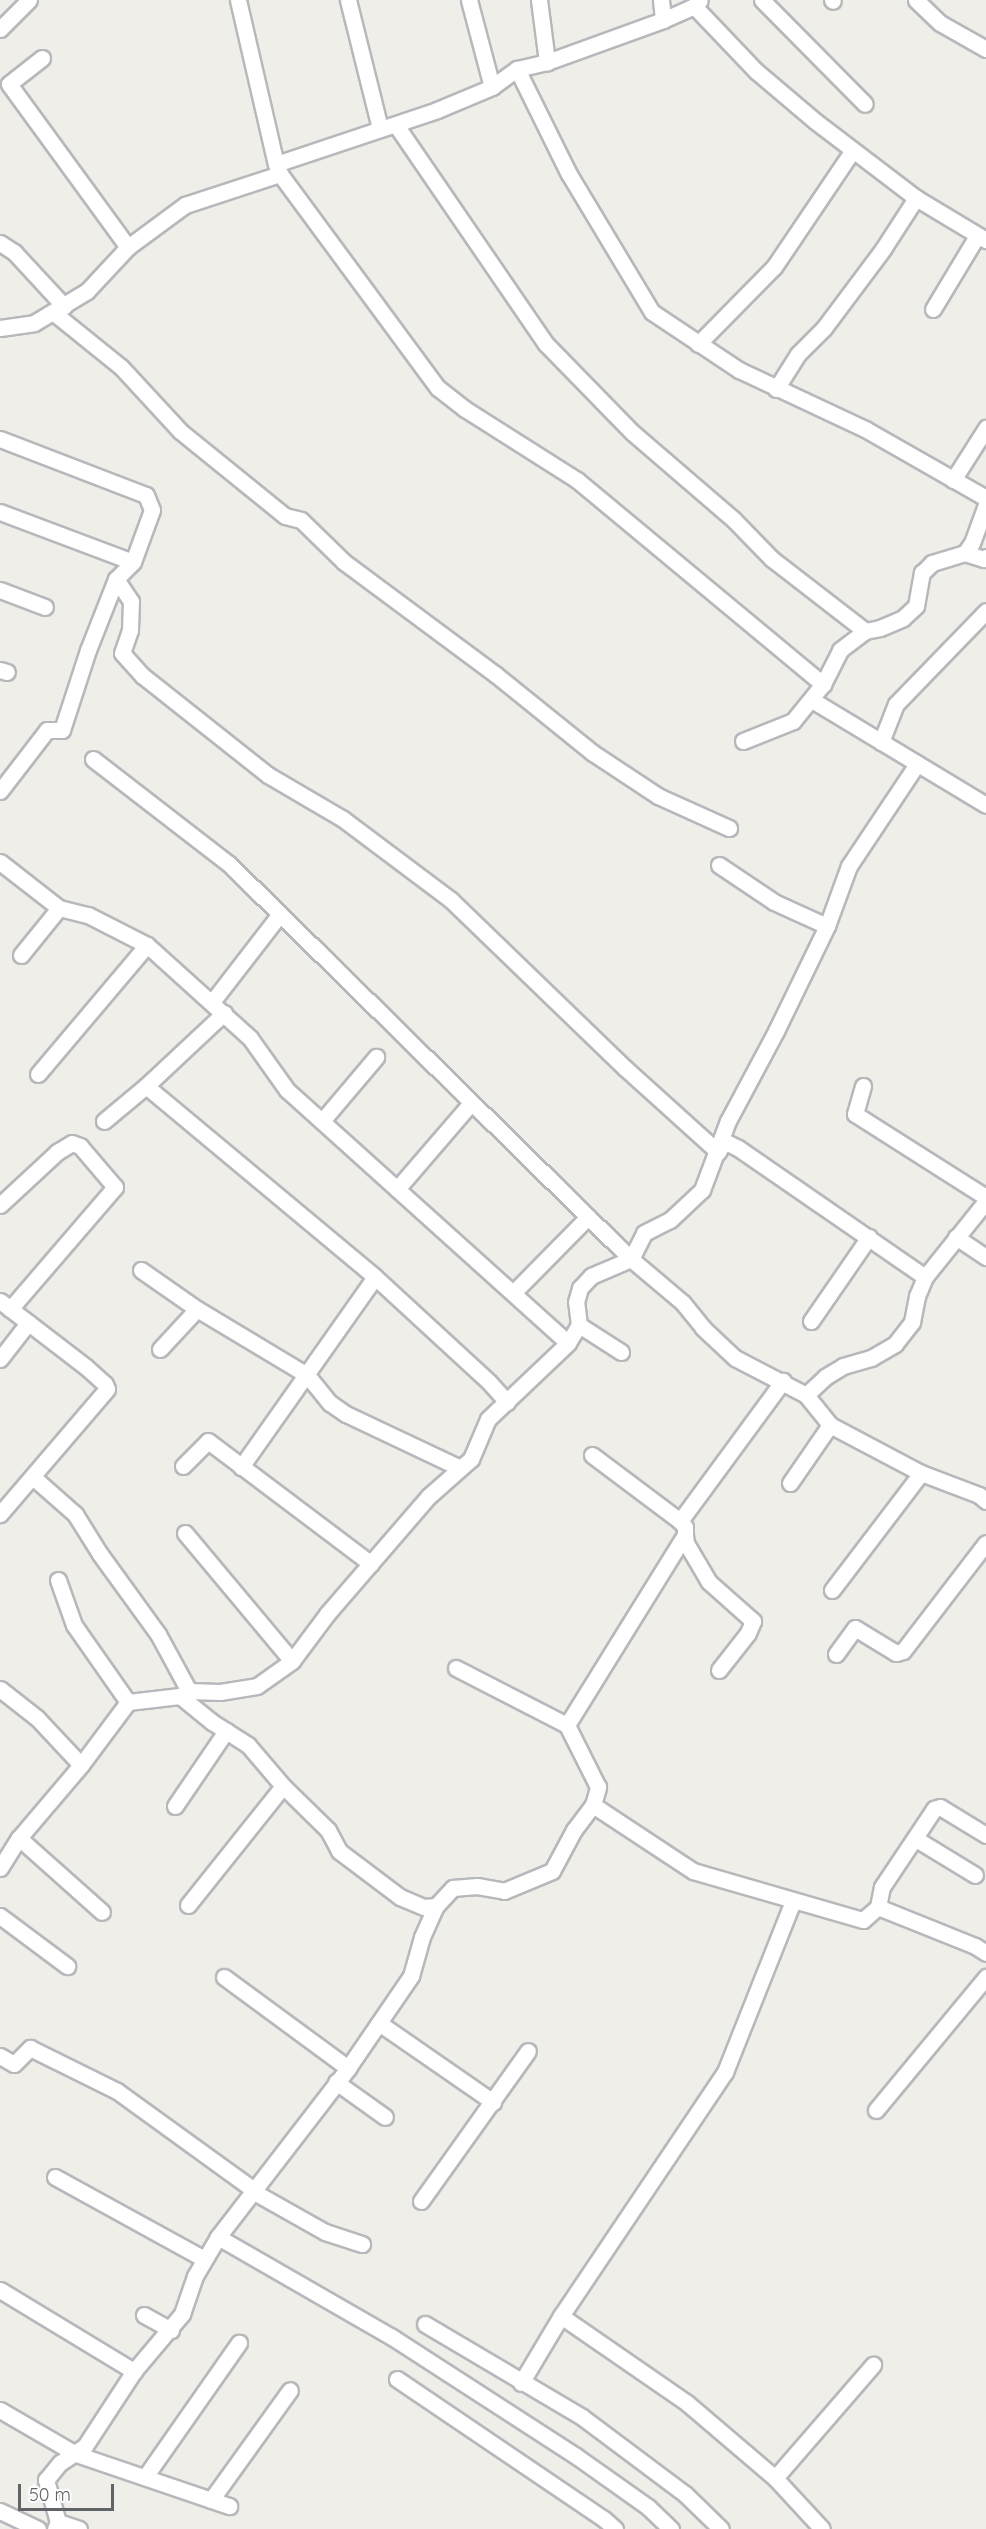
<!DOCTYPE html>
<html>
<head>
<meta charset="utf-8">
<style>
  body { margin:0 }
  #map { position:relative; width:986px; height:2529px; overflow:hidden; background:#f0eee9; font-family:Quicksand,sans-serif }
  div>[style] { position:absolute }
  [style*='--x'] { left:calc(var(--x)*1px); top:calc(var(--y)*1px); width:calc(var(--w)*1px); rotate:calc(var(--a)*1deg) }
  .roads { filter:drop-shadow(2px 0 #b6b8bb) drop-shadow(-2px 0 #b6b8bb) drop-shadow(0 2px #b6b8bb) drop-shadow(0 -2px #b6b8bb) }
  .minor>* { height:15px; margin:-7.5px; padding:0 7.5px; transform-origin:7.5px; border-radius:7.5px; background:#fff }
  span { translate:-50% -50%; white-space:nowrap; text-align:center; line-height:1.15; -webkit-text-stroke:4.5px #fff; paint-order:stroke }
  .scale { position:absolute; left:18px; top:2484px; width:96px; height:27px; box-sizing:border-box; border:3px solid #606367; border-top:0; padding-left:8px; font-size:18px; line-height:21px; white-space:nowrap; color:#606367; -webkit-text-stroke:4px #fff; paint-order:stroke }
</style>
</head>
<body>
<div id="map">
  <div class="roads">
    <div class="minor">
      <div style="--x:238;--y:0;--w:168;--a:77"></div>
      <div style="--x:348;--y:0;--w:132;--a:76"></div>
      <div style="--x:469;--y:0;--w:90;--a:75.2"></div>
      <div style="--x:539;--y:0;--w:63;--a:82.6"></div>
      <div style="--x:661;--y:0;--w:20;--a:84"></div>
      <div style="--x:762;--y:0;--w:146;--a:45.3"></div>
      <div style="--x:832;--y:0;--w:1;--a:45"></div>
      <div style="--x:916;--y:0;--w:33;--a:44"></div>
      <div style="--x:940;--y:23;--w:53;--a:29.5"></div>
      <div style="--x:694;--y:6;--w:90;--a:46.4"></div>
      <div style="--x:756;--y:71;--w:77;--a:40.3"></div>
      <div style="--x:815;--y:121;--w:127;--a:37.3"></div>
      <div style="--x:916;--y:198;--w:82;--a:31"></div>
      <div style="--x:0;--y:29;--w:41;--a:-45"></div>
      <div style="--x:42;--y:58;--w:42;--a:141.8"></div>
      <div style="--x:9;--y:84;--w:202;--a:53.9"></div>
      <div style="--x:517;--y:69;--w:117;--a:63.7"></div>
      <div style="--x:569;--y:174;--w:161;--a:59"></div>
      <div style="--x:652;--y:312;--w:105;--a:33.7"></div>
      <div style="--x:739;--y:370;--w:139;--a:25.1"></div>
      <div style="--x:865;--y:429;--w:139;--a:29.7"></div>
      <div style="--x:396;--y:125;--w:265;--a:55.6"></div>
      <div style="--x:546;--y:344;--w:124;--a:45.7"></div>
      <div style="--x:633;--y:433;--w:133;--a:40.7"></div>
      <div style="--x:734;--y:520;--w:54;--a:45.7"></div>
      <div style="--x:772;--y:559;--w:118;--a:37.7"></div>
      <div style="--x:280;--y:174;--w:266;--a:53.6"></div>
      <div style="--x:438;--y:388;--w:34;--a:38"></div>
      <div style="--x:465;--y:409;--w:133;--a:32.4"></div>
      <div style="--x:577;--y:480;--w:320;--a:39.7"></div>
      <div style="--x:0;--y:243;--w:17;--a:33"></div>
      <div style="--x:14;--y:252;--w:74;--a:47.2"></div>
      <div style="--x:933;--y:309;--w:85;--a:-58.9"></div>
      <div style="--x:54;--y:313;--w:86;--a:38.9"></div>
      <div style="--x:121;--y:367;--w:87;--a:47.3"></div>
      <div style="--x:180;--y:431;--w:135;--a:39"></div>
      <div style="--x:285;--y:516;--w:16;--a:14"></div>
      <div style="--x:301;--y:520;--w:60;--a:44.3"></div>
      <div style="--x:344;--y:562;--w:188;--a:36.6"></div>
      <div style="--x:495;--y:674;--w:126;--a:38.9"></div>
      <div style="--x:593;--y:753;--w:78;--a:33.5"></div>
      <div style="--x:658;--y:796;--w:78;--a:24.3"></div>
      <div style="--x:0;--y:328;--w:34;--a:-8"></div>
      <div style="--x:34;--y:323;--w:62;--a:-31.1"></div>
      <div style="--x:87;--y:291;--w:60;--a:-47"></div>
      <div style="--x:128;--y:247;--w:71;--a:-36.4"></div>
      <div style="--x:185;--y:205;--w:100;--a:-18.1"></div>
      <div style="--x:280;--y:174;--w:11;--a:-112"></div>
      <div style="--x:276;--y:164;--w:170;--a:-18.5"></div>
      <div style="--x:437;--y:110;--w:60;--a:-22.7"></div>
      <div style="--x:492;--y:87;--w:31;--a:-36"></div>
      <div style="--x:517;--y:69;--w:31;--a:-13"></div>
      <div style="--x:547;--y:62;--w:123;--a:-19.9"></div>
      <div style="--x:663;--y:20;--w:34;--a:-24"></div>
      <div style="--x:694;--y:6;--w:8;--a:-45"></div>
      <div style="--x:698;--y:344;--w:108;--a:-45.4"></div>
      <div style="--x:774;--y:267;--w:141;--a:-56"></div>
      <div style="--x:776;--y:389;--w:41;--a:-57.8"></div>
      <div style="--x:798;--y:354;--w:37;--a:-45"></div>
      <div style="--x:824;--y:328;--w:99;--a:-53.2"></div>
      <div style="--x:883;--y:249;--w:61;--a:-57.1"></div>
      <div style="--x:0;--y:439;--w:156;--a:21"></div>
      <div style="--x:146;--y:495;--w:16;--a:68"></div>
      <div style="--x:152;--y:510;--w:55;--a:110.1"></div>
      <div style="--x:133;--y:562;--w:24;--a:135"></div>
      <div style="--x:116;--y:579;--w:76;--a:111.5"></div>
      <div style="--x:88;--y:650;--w:84;--a:108"></div>
      <div style="--x:62;--y:730;--w:15;--a:180"></div>
      <div style="--x:47;--y:730;--w:77;--a:127.6"></div>
      <div style="--x:953;--y:480;--w:62;--a:-57.6"></div>
      <div style="--x:0;--y:512;--w:142;--a:20.6"></div>
      <div style="--x:965;--y:553;--w:20;--a:18"></div>
      <div style="--x:984;--y:559;--w:3;--a:-45"></div>
      <div style="--x:116;--y:579;--w:27;--a:56"></div>
      <div style="--x:131;--y:601;--w:29;--a:92"></div>
      <div style="--x:130;--y:630;--w:24;--a:109"></div>
      <div style="--x:122;--y:653;--w:31;--a:48"></div>
      <div style="--x:143;--y:676;--w:159;--a:38.4"></div>
      <div style="--x:268;--y:775;--w:87;--a:30.4"></div>
      <div style="--x:343;--y:819;--w:135;--a:36.9"></div>
      <div style="--x:451;--y:900;--w:242;--a:44"></div>
      <div style="--x:625;--y:1068;--w:125;--a:42.1"></div>
      <div style="--x:718;--y:1152;--w:13;--a:-61"></div>
      <div style="--x:724;--y:1141;--w:16;--a:27"></div>
      <div style="--x:738;--y:1148;--w:227;--a:34.6"></div>
      <div style="--x:0;--y:590;--w:48;--a:20.7"></div>
      <div style="--x:0;--y:670;--w:7;--a:16"></div>
      <div style="--x:812;--y:700;--w:203;--a:31.1"></div>
      <div style="--x:743;--y:741;--w:54;--a:-21.8"></div>
      <div style="--x:793;--y:721;--w:48;--a:-51"></div>
      <div style="--x:823;--y:684;--w:38;--a:-63"></div>
      <div style="--x:840;--y:650;--w:31;--a:-37"></div>
      <div style="--x:865;--y:631;--w:15;--a:-11"></div>
      <div style="--x:880;--y:628;--w:25;--a:-23"></div>
      <div style="--x:903;--y:618;--w:18;--a:-43"></div>
      <div style="--x:916;--y:606;--w:34;--a:-80"></div>
      <div style="--x:922;--y:573;--w:14;--a:-45"></div>
      <div style="--x:932;--y:563;--w:34;--a:-17"></div>
      <div style="--x:965;--y:553;--w:12;--a:-55"></div>
      <div style="--x:972;--y:543;--w:40;--a:-69.8"></div>
      <div style="--x:881;--y:742;--w:41;--a:-68.5"></div>
      <div style="--x:896;--y:704;--w:129;--a:-45.9"></div>
      <div style="--x:93;--y:759;--w:172;--a:37.7"></div>
      <div style="--x:229;--y:864;--w:564;--a:44.5"></div>
      <div style="--x:631;--y:1259;--w:68;--a:40.2"></div>
      <div style="--x:683;--y:1303;--w:32;--a:51"></div>
      <div style="--x:703;--y:1328;--w:44;--a:43.2"></div>
      <div style="--x:735;--y:1358;--w:80;--a:27.5"></div>
      <div style="--x:806;--y:1395;--w:38;--a:51"></div>
      <div style="--x:830;--y:1425;--w:103;--a:27.8"></div>
      <div style="--x:921;--y:1473;--w:62;--a:20.8"></div>
      <div style="--x:979;--y:1495;--w:9;--a:41"></div>
      <div style="--x:0;--y:862;--w:75;--a:37.9"></div>
      <div style="--x:59;--y:908;--w:30;--a:14"></div>
      <div style="--x:88;--y:915;--w:66;--a:27"></div>
      <div style="--x:147;--y:945;--w:139;--a:42.1"></div>
      <div style="--x:250;--y:1038;--w:64;--a:54.6"></div>
      <div style="--x:287;--y:1090;--w:378;--a:42"></div>
      <div style="--x:719;--y:865;--w:66;--a:33.9"></div>
      <div style="--x:774;--y:902;--w:58;--a:24.4"></div>
      <div style="--x:21;--y:955;--w:60;--a:-51"></div>
      <div style="--x:212;--y:1002;--w:111;--a:-52.3"></div>
      <div style="--x:38;--y:1074;--w:169;--a:-49.8"></div>
      <div style="--x:146;--y:1086;--w:298;--a:39.8"></div>
      <div style="--x:375;--y:1277;--w:155;--a:42.6"></div>
      <div style="--x:489;--y:1382;--w:27;--a:48"></div>
      <div style="--x:863;--y:1086;--w:29;--a:106"></div>
      <div style="--x:855;--y:1114;--w:155;--a:32.4"></div>
      <div style="--x:104;--y:1121;--w:55;--a:-39.8"></div>
      <div style="--x:146;--y:1086;--w:107;--a:-43.1"></div>
      <div style="--x:322;--y:1121;--w:84;--a:-49.8"></div>
      <div style="--x:397;--y:1189;--w:113;--a:-49.3"></div>
      <div style="--x:0;--y:1205;--w:78;--a:-42.9"></div>
      <div style="--x:57;--y:1152;--w:17;--a:-31"></div>
      <div style="--x:72;--y:1143;--w:9;--a:21"></div>
      <div style="--x:80;--y:1146;--w:54;--a:49.5"></div>
      <div style="--x:115;--y:1187;--w:161;--a:130.7"></div>
      <div style="--x:956;--y:1237;--w:36;--a:34"></div>
      <div style="--x:141;--y:1270;--w:68;--a:34.9"></div>
      <div style="--x:197;--y:1309;--w:128;--a:31"></div>
      <div style="--x:307;--y:1375;--w:36;--a:51"></div>
      <div style="--x:330;--y:1403;--w:19;--a:35"></div>
      <div style="--x:346;--y:1414;--w:126;--a:25.3"></div>
      <div style="--x:513;--y:1293;--w:107;--a:-45.4"></div>
      <div style="--x:0;--y:1301;--w:108;--a:37.5"></div>
      <div style="--x:86;--y:1367;--w:25;--a:42"></div>
      <div style="--x:105;--y:1384;--w:5;--a:68"></div>
      <div style="--x:107;--y:1389;--w:165;--a:130.6"></div>
      <div style="--x:811;--y:1321;--w:102;--a:-55.4"></div>
      <div style="--x:579;--y:1325;--w:50;--a:32.7"></div>
      <div style="--x:160;--y:1349;--w:54;--a:-47.2"></div>
      <div style="--x:0;--y:1359;--w:46;--a:-52.1"></div>
      <div style="--x:806;--y:1395;--w:26;--a:-43"></div>
      <div style="--x:825;--y:1377;--w:21;--a:-31"></div>
      <div style="--x:843;--y:1366;--w:29;--a:-16"></div>
      <div style="--x:871;--y:1358;--w:28;--a:-30"></div>
      <div style="--x:895;--y:1344;--w:28;--a:-52"></div>
      <div style="--x:912;--y:1322;--w:26;--a:-79"></div>
      <div style="--x:917;--y:1296;--w:21;--a:-67"></div>
      <div style="--x:925;--y:1277;--w:97;--a:-51.2"></div>
      <div style="--x:183;--y:1466;--w:35;--a:-45"></div>
      <div style="--x:208;--y:1441;--w:204;--a:37"></div>
      <div style="--x:241;--y:1467;--w:232;--a:-54.8"></div>
      <div style="--x:34;--y:1478;--w:55;--a:41.3"></div>
      <div style="--x:75;--y:1514;--w:47;--a:58"></div>
      <div style="--x:100;--y:1554;--w:99;--a:54.1"></div>
      <div style="--x:158;--y:1634;--w:65;--a:61.5"></div>
      <div style="--x:790;--y:1483;--w:70;--a:-55.4"></div>
      <div style="--x:680;--y:1521;--w:174;--a:-53.7"></div>
      <div style="--x:185;--y:1533;--w:167;--a:50.1"></div>
      <div style="--x:685;--y:1535;--w:8;--a:83"></div>
      <div style="--x:686;--y:1543;--w:45;--a:59.5"></div>
      <div style="--x:709;--y:1582;--w:59;--a:41.6"></div>
      <div style="--x:753;--y:1621;--w:13;--a:113"></div>
      <div style="--x:748;--y:1633;--w:47;--a:128.1"></div>
      <div style="--x:58;--y:1580;--w:48;--a:70.4"></div>
      <div style="--x:74;--y:1625;--w:94;--a:55"></div>
      <div style="--x:832;--y:1590;--w:147;--a:-52.7"></div>
      <div style="--x:836;--y:1654;--w:32;--a:-54"></div>
      <div style="--x:855;--y:1628;--w:48;--a:31.4"></div>
      <div style="--x:896;--y:1653;--w:7;--a:-16"></div>
      <div style="--x:903;--y:1651;--w:136;--a:-52.5"></div>
      <div style="--x:456;--y:1668;--w:125;--a:27.2"></div>
      <div style="--x:0;--y:1689;--w:47;--a:38.1"></div>
      <div style="--x:37;--y:1718;--w:64;--a:46.9"></div>
      <div style="--x:180;--y:1696;--w:41;--a:39.1"></div>
      <div style="--x:212;--y:1722;--w:43;--a:32.6"></div>
      <div style="--x:248;--y:1745;--w:54;--a:49.5"></div>
      <div style="--x:283;--y:1786;--w:63;--a:44.4"></div>
      <div style="--x:328;--y:1830;--w:24;--a:62"></div>
      <div style="--x:339;--y:1851;--w:76;--a:37"></div>
      <div style="--x:400;--y:1897;--w:26;--a:23"></div>
      <div style="--x:424;--y:1907;--w:12;--a:-5"></div>
      <div style="--x:593;--y:1805;--w:120;--a:33.4"></div>
      <div style="--x:693;--y:1871;--w:177;--a:16.1"></div>
      <div style="--x:863;--y:1920;--w:20;--a:-41"></div>
      <div style="--x:878;--y:1907;--w:105;--a:21.9"></div>
      <div style="--x:975;--y:1946;--w:13;--a:32"></div>
      <div style="--x:175;--y:1806;--w:91;--a:-55.8"></div>
      <div style="--x:19;--y:1838;--w:111;--a:41.7"></div>
      <div style="--x:916;--y:1839;--w:69;--a:31.4"></div>
      <div style="--x:0;--y:1868;--w:36;--a:-58"></div>
      <div style="--x:19;--y:1838;--w:96;--a:-49.7"></div>
      <div style="--x:81;--y:1765;--w:79;--a:-53.3"></div>
      <div style="--x:128;--y:1702;--w:52;--a:-6.6"></div>
      <div style="--x:180;--y:1696;--w:10;--a:-29"></div>
      <div style="--x:189;--y:1691;--w:31;--a:2"></div>
      <div style="--x:220;--y:1692;--w:37;--a:-9"></div>
      <div style="--x:257;--y:1686;--w:43;--a:-35.5"></div>
      <div style="--x:292;--y:1661;--w:59;--a:-53.3"></div>
      <div style="--x:327;--y:1614;--w:156;--a:-49.2"></div>
      <div style="--x:429;--y:1496;--w:56;--a:-41.4"></div>
      <div style="--x:471;--y:1459;--w:43;--a:-67"></div>
      <div style="--x:488;--y:1419;--w:110;--a:-43.5"></div>
      <div style="--x:568;--y:1343;--w:21;--a:-59"></div>
      <div style="--x:579;--y:1325;--w:23;--a:-97"></div>
      <div style="--x:576;--y:1302;--w:15;--a:-74"></div>
      <div style="--x:580;--y:1288;--w:16;--a:-47"></div>
      <div style="--x:591;--y:1276;--w:43;--a:-23"></div>
      <div style="--x:631;--y:1259;--w:29;--a:-63"></div>
      <div style="--x:644;--y:1233;--w:29;--a:-27"></div>
      <div style="--x:670;--y:1220;--w:44;--a:-43.2"></div>
      <div style="--x:702;--y:1190;--w:74;--a:-69.4"></div>
      <div style="--x:728;--y:1121;--w:102;--a:-61.9"></div>
      <div style="--x:776;--y:1031;--w:117;--a:-64.1"></div>
      <div style="--x:827;--y:926;--w:64;--a:-69.9"></div>
      <div style="--x:849;--y:866;--w:123;--a:-56.3"></div>
      <div style="--x:188;--y:1905;--w:152;--a:-51.4"></div>
      <div style="--x:878;--y:1907;--w:20;--a:-79"></div>
      <div style="--x:882;--y:1887;--w:94;--a:-56.3"></div>
      <div style="--x:934;--y:1809;--w:6;--a:-18"></div>
      <div style="--x:940;--y:1807;--w:54;--a:31.3"></div>
      <div style="--x:0;--y:1916;--w:84;--a:36.7"></div>
      <div style="--x:224;--y:1977;--w:154;--a:36.3"></div>
      <div style="--x:379;--y:2023;--w:139;--a:34.7"></div>
      <div style="--x:0;--y:2056;--w:16;--a:30"></div>
      <div style="--x:14;--y:2064;--w:23;--a:-45"></div>
      <div style="--x:30;--y:2048;--w:97;--a:26.3"></div>
      <div style="--x:117;--y:2091;--w:170;--a:35.9"></div>
      <div style="--x:336;--y:2082;--w:60;--a:35.5"></div>
      <div style="--x:876;--y:2110;--w:173;--a:-50.4"></div>
      <div style="--x:55;--y:2177;--w:170;--a:28.8"></div>
      <div style="--x:254;--y:2192;--w:81;--a:29.4"></div>
      <div style="--x:325;--y:2232;--w:39;--a:18"></div>
      <div style="--x:421;--y:2201;--w:184;--a:-54.5"></div>
      <div style="--x:218;--y:2237;--w:201;--a:29.9"></div>
      <div style="--x:392;--y:2337;--w:219;--a:32.9"></div>
      <div style="--x:576;--y:2456;--w:88;--a:35.3"></div>
      <div style="--x:648;--y:2507;--w:32;--a:44"></div>
      <div style="--x:0;--y:2290;--w:157;--a:31.2"></div>
      <div style="--x:144;--y:2315;--w:31;--a:29"></div>
      <div style="--x:561;--y:2316;--w:153;--a:34.6"></div>
      <div style="--x:687;--y:2403;--w:116;--a:40.4"></div>
      <div style="--x:775;--y:2478;--w:69;--a:47.3"></div>
      <div style="--x:425;--y:2324;--w:182;--a:30.6"></div>
      <div style="--x:582;--y:2417;--w:129;--a:36.8"></div>
      <div style="--x:685;--y:2494;--w:50;--a:44.2"></div>
      <div style="--x:397;--y:2379;--w:250;--a:34.1"></div>
      <div style="--x:604;--y:2519;--w:15;--a:42"></div>
      <div style="--x:521;--y:2383;--w:78;--a:-59.2"></div>
      <div style="--x:561;--y:2316;--w:294;--a:-56.1"></div>
      <div style="--x:725;--y:2072;--w:184;--a:-68.3"></div>
      <div style="--x:0;--y:2410;--w:88;--a:30.1"></div>
      <div style="--x:76;--y:2454;--w:162;--a:18.8"></div>
      <div style="--x:145;--y:2477;--w:164;--a:-55"></div>
      <div style="--x:775;--y:2478;--w:150;--a:-49.1"></div>
      <div style="--x:211;--y:2500;--w:135;--a:-54.3"></div>
      <div style="--x:0;--y:2511;--w:42;--a:25.3"></div>
      <div style="--x:58;--y:2522;--w:22;--a:18"></div>
      <div style="--x:55;--y:2529;--w:8;--a:-67"></div>
      <div style="--x:58;--y:2522;--w:44;--a:-105.9"></div>
      <div style="--x:46;--y:2480;--w:22;--a:-51"></div>
      <div style="--x:60;--y:2463;--w:30;--a:-34"></div>
      <div style="--x:85;--y:2446;--w:90;--a:-56.8"></div>
      <div style="--x:134;--y:2371;--w:75;--a:-49.9"></div>
      <div style="--x:182;--y:2314;--w:40;--a:-71.1"></div>
      <div style="--x:195;--y:2276;--w:45;--a:-59.5"></div>
      <div style="--x:218;--y:2237;--w:213;--a:-52.4"></div>
      <div style="--x:348;--y:2068;--w:112;--a:-55.6"></div>
      <div style="--x:411;--y:1976;--w:41;--a:-74.2"></div>
      <div style="--x:422;--y:1937;--w:34;--a:-66"></div>
      <div style="--x:436;--y:1906;--w:25;--a:-47"></div>
      <div style="--x:453;--y:1888;--w:24;--a:-5"></div>
      <div style="--x:477;--y:1886;--w:27;--a:10"></div>
      <div style="--x:504;--y:1891;--w:52;--a:-22.6"></div>
      <div style="--x:552;--y:1871;--w:47;--a:-61.8"></div>
      <div style="--x:574;--y:1830;--w:31;--a:-53"></div>
      <div style="--x:593;--y:1805;--w:19;--a:-74"></div>
      <div style="--x:598;--y:1787;--w:69;--a:-116.6"></div>
      <div style="--x:567;--y:1725;--w:224;--a:-58.2"></div>
      <div style="--x:685;--y:1535;--w:8;--a:-90"></div>
      <div style="--x:685;--y:1527;--w:8;--a:-130"></div>
      <div style="--x:680;--y:1521;--w:110;--a:-143.1"></div>
    </div>
  </div>
  <div class="scale">50 m</div>
</div>
</body>
</html>
